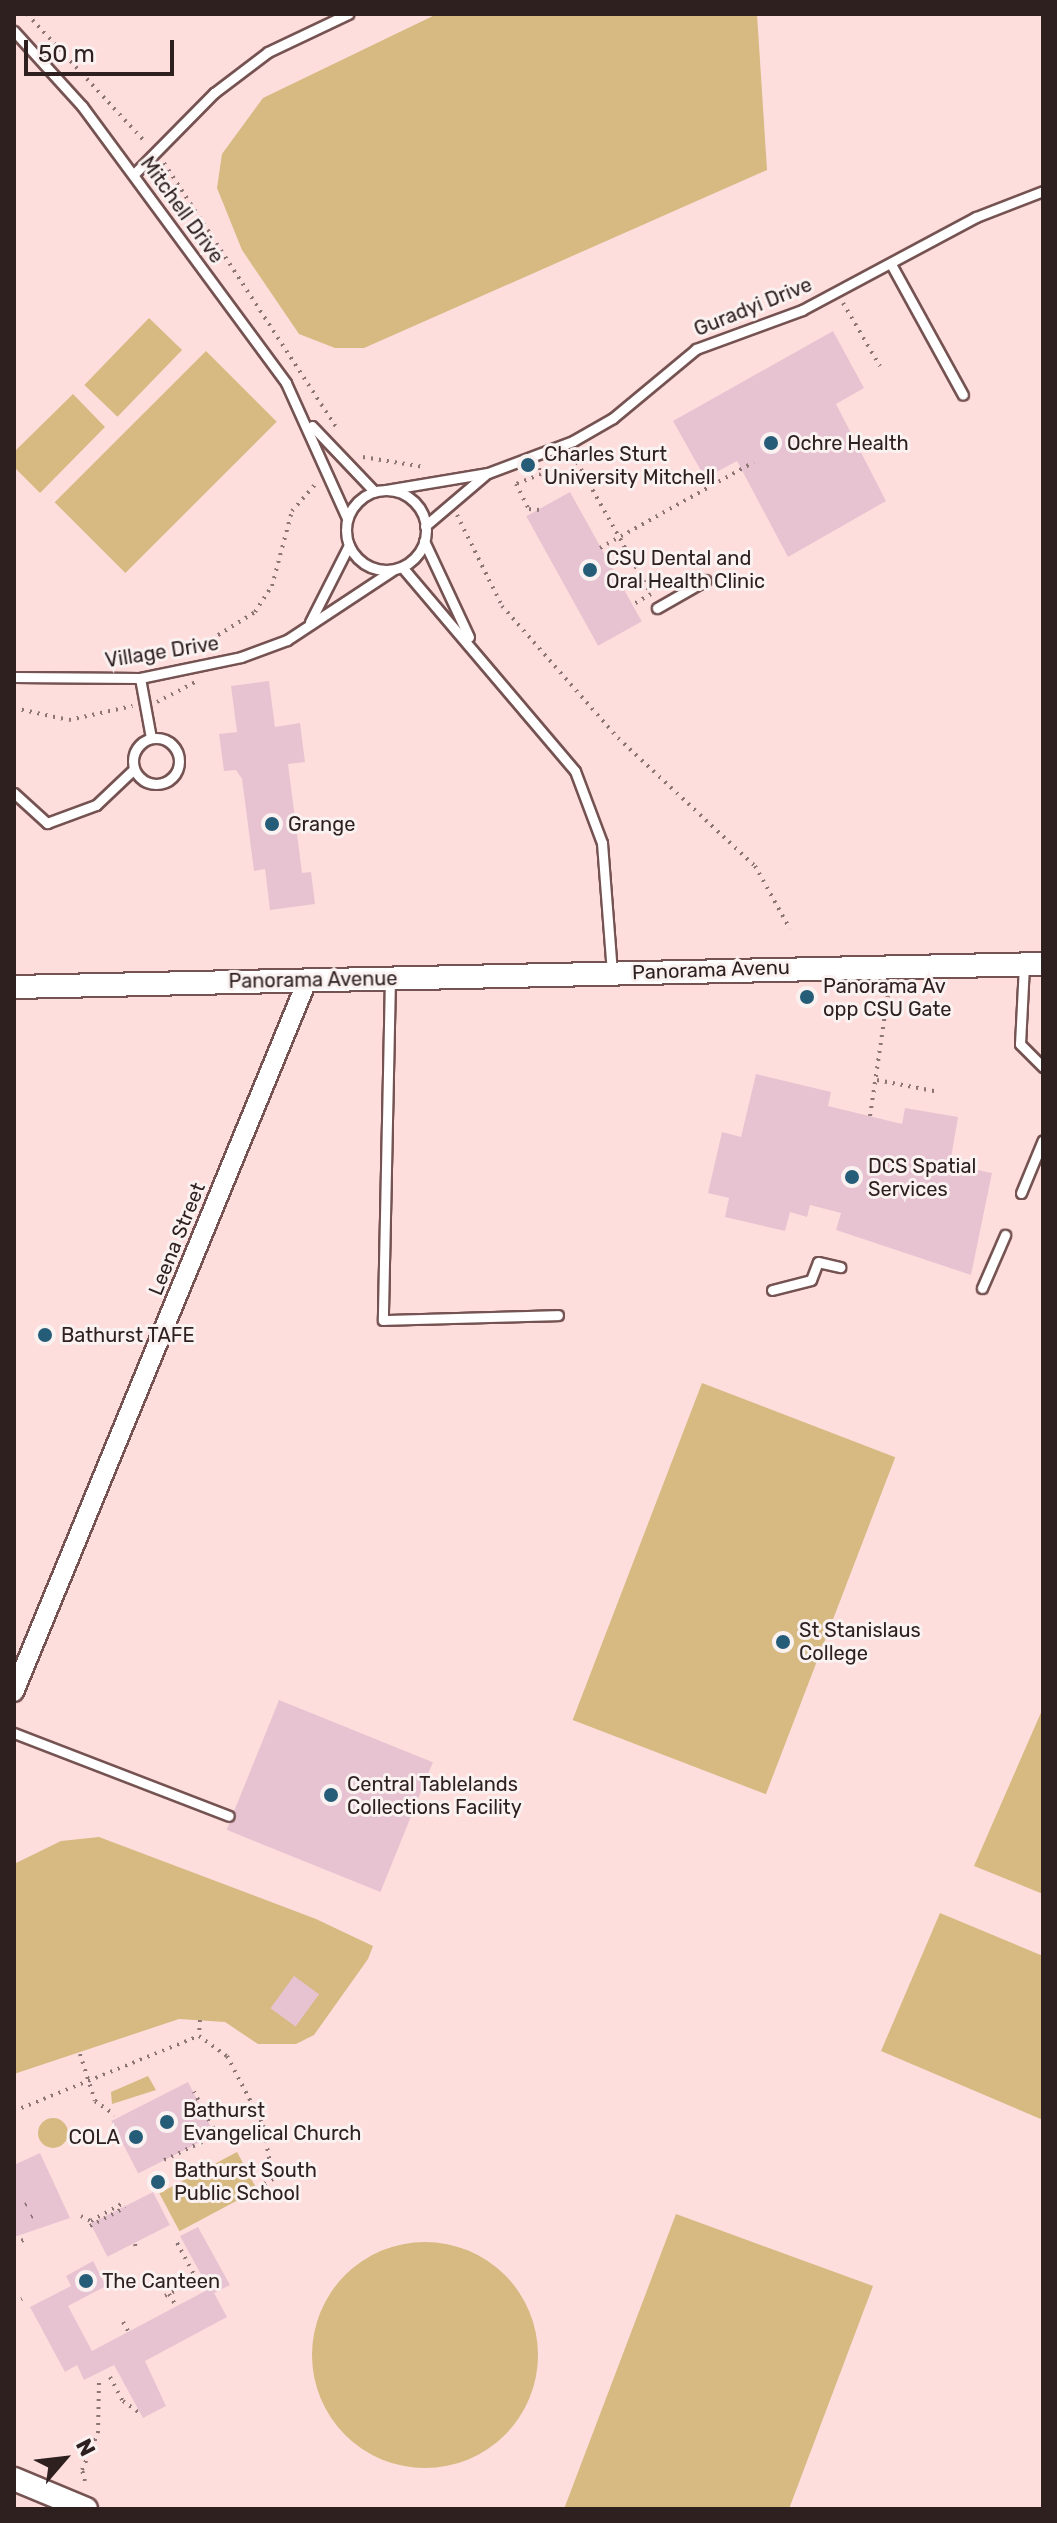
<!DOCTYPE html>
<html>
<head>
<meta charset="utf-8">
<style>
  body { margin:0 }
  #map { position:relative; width:1057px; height:2523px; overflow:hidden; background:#fededc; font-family:Rubik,sans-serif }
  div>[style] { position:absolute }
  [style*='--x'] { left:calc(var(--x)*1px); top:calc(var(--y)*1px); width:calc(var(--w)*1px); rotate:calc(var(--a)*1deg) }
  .green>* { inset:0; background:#d7b982; transform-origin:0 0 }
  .round { border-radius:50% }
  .building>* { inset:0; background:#e7c3d2; transform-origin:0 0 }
  .path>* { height:4px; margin-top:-2px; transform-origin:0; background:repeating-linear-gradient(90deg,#8c7675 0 2px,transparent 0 8px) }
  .roads { filter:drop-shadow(2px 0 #755352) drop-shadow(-2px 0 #755352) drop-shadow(0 2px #755352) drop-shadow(0 -2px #755352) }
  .service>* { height:9px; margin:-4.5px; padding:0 4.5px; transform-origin:4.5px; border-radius:4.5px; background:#fff }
  .service>.ring { margin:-4.5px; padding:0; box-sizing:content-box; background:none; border:9px solid #fff; border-radius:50% }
  .minor>* { height:18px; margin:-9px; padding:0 9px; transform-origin:9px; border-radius:9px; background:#fff }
  .tertiary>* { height:22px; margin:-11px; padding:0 11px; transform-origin:11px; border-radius:11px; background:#fff }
  .dots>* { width:22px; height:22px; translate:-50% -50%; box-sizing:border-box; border:4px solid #faf1f1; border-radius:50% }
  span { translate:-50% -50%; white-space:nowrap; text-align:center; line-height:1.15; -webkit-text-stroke:6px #faf1f1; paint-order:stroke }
  .street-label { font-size:20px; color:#2f2020 }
  .poi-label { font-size:20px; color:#2f2020 }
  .left { translate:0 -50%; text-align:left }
  .right { translate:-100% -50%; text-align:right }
  .frame { position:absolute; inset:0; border:16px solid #2f2020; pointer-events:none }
  .north { position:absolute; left:24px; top:2419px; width:80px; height:80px; -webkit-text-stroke:6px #faf1f1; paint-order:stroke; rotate:62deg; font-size:22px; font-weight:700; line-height:32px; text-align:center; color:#2f2020 }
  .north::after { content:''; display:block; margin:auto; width:28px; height:36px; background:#2f2020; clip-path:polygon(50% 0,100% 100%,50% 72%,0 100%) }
  .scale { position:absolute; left:24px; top:40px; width:150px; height:36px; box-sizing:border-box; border:4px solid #2f2020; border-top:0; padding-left:10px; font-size:24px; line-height:28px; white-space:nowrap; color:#2f2020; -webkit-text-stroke:6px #faf1f1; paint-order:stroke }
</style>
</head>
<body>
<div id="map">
  <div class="green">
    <div style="clip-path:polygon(437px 14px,757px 14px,767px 170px,364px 348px,335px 348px,299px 334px,242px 250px,217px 188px,222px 154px,263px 98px)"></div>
    <div style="left:149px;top:318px;width:46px;height:93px;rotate:44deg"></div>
    <div style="left:206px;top:351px;width:100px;height:214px;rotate:45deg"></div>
    <div style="clip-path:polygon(73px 394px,105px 427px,40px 493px,14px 467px,14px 452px)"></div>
    <div style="left:702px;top:1383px;width:207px;height:361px;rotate:21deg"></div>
    <div style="clip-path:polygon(1043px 1708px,1043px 1894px,974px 1866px)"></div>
    <div style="clip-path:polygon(99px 1837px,316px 1919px,373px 1946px,368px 1959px,314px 2035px,296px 2044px,258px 2044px,225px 2022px,179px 2019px,14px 2074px,14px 1864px,61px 1841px)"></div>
    <div style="clip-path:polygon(940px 1913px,1043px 1956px,1043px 2120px,881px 2051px)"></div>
    <div style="clip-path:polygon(148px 2076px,156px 2090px,112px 2104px,111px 2092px)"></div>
    <div class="round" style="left:38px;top:2118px;width:30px;height:30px"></div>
    <div style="left:237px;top:2152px;width:43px;height:88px;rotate:62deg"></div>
    <div style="clip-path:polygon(676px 2214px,873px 2286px,789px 2509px,564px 2509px)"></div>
    <div class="round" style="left:312px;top:2242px;width:226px;height:226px"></div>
  </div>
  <div class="building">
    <div style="clip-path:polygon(833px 331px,864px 388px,836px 404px,886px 501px,788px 557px,737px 461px,705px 478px,673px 421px)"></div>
    <div style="left:570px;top:492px;width:148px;height:50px;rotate:61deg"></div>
    <div style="clip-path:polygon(269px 681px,275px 727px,300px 723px,305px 762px,288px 764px,302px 873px,311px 872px,315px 904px,270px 910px,265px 869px,254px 871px,242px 779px,236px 770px,224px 771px,219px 734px,237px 732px,231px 686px)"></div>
    <div style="clip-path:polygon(756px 1074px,831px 1092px,828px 1106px,902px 1124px,905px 1108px,958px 1117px,950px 1164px,992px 1173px,971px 1275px,836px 1230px,841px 1213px,810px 1205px,807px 1217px,790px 1212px,785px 1231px,725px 1217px,729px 1198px,708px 1193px,722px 1132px,741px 1137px)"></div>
    <div style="left:279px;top:1700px;width:166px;height:140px;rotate:22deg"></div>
    <div style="left:294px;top:1976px;width:31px;height:40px;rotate:36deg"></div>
    <div style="left:188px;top:2082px;width:59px;height:86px;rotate:63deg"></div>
    <div style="clip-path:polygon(40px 2153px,70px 2218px,14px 2237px,14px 2165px)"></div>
    <div style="left:153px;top:2192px;width:37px;height:70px;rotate:63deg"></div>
    <div style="clip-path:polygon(198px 2227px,230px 2285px,214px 2293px,227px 2317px,145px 2361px,166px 2406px,143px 2418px,114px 2365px,84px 2380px,77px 2365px,65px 2372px,30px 2307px,71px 2286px,66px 2276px,93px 2261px,106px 2286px,68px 2306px,92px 2351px,209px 2289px,180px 2236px)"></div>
  </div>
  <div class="path">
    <div style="--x:27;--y:14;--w:174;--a:47.3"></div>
    <div style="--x:164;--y:163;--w:319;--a:56.9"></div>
    <div style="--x:843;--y:303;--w:73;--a:59.6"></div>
    <div style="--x:573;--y:455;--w:159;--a:60.7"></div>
    <div style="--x:651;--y:594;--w:22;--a:150"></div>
    <div style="--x:363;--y:457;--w:62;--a:9.3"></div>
    <div style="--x:539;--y:468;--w:6;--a:72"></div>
    <div style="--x:541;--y:474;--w:27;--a:158"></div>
    <div style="--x:516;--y:484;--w:28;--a:63"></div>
    <div style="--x:529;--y:509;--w:10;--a:6"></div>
    <div style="--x:457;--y:515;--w:102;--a:63.7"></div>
    <div style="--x:502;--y:606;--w:176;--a:48.7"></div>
    <div style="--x:618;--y:738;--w:187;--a:43.1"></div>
    <div style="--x:755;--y:866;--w:72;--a:60.9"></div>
    <div style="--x:600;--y:548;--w:176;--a:-29.2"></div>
    <div style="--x:191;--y:652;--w:75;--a:-32"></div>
    <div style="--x:255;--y:612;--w:31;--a:-57"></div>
    <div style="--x:272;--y:586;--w:78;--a:-75.1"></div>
    <div style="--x:292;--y:511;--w:37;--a:-49"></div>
    <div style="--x:157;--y:702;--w:47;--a:-27.6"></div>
    <div style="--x:14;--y:708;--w:56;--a:12.3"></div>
    <div style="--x:69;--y:720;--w:65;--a:-12.5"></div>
    <div style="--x:877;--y:1080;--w:63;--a:11"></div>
    <div style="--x:870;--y:1116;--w:129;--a:-81.6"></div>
    <div style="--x:200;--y:2020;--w:16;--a:94"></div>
    <div style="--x:199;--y:2036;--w:34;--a:36"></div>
    <div style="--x:227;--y:2056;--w:78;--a:62.4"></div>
    <div style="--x:263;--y:2125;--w:55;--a:79.5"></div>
    <div style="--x:273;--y:2179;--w:13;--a:151"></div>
    <div style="--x:80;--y:2054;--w:49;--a:72.3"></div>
    <div style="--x:95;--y:2101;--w:24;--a:35"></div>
    <div style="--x:14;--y:2111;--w:200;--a:-22.1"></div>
    <div style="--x:164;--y:2160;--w:59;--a:-25.3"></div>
    <div style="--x:217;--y:2135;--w:49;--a:-118.1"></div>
    <div style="--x:151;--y:2177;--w:14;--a:60"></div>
    <div style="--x:25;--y:2205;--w:2;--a:-27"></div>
    <div style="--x:81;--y:2216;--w:11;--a:27"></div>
    <div style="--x:91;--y:2221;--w:37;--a:-29"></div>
    <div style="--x:31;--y:2217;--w:2;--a:-27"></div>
    <div style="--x:90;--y:2226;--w:40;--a:-28"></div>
    <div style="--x:14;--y:2244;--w:15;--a:-23"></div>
    <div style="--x:135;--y:2244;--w:6;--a:72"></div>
    <div style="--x:169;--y:2294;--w:14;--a:60"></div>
    <div style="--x:165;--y:2296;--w:36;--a:-27"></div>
    <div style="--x:197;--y:2280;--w:47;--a:-118.2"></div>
    <div style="--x:14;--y:2303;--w:9;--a:-27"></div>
    <div style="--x:123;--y:2322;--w:10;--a:61"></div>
    <div style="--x:110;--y:2377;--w:27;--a:62"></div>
    <div style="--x:123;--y:2401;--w:22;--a:36"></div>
    <div style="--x:85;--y:2481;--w:11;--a:-105"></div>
    <div style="--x:82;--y:2470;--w:40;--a:-66.6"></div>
    <div style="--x:98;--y:2433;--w:50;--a:-88.9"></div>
  </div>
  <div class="roads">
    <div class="service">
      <div style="--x:14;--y:31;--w:101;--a:47.8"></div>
      <div style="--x:82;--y:106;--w:344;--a:53.6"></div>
      <div style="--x:286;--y:383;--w:148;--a:65.7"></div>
      <div style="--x:134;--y:174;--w:114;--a:-45.4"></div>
      <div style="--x:214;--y:93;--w:68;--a:-37.2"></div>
      <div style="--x:268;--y:52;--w:89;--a:-25.4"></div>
      <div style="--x:891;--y:264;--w:149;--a:61.2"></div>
      <div style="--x:312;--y:426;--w:90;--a:46.4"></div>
      <div style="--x:386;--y:490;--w:103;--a:-9.5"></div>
      <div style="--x:488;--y:473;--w:91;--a:-20.6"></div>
      <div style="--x:573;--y:441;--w:46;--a:-29.9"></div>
      <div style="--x:613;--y:418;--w:108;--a:-39.7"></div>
      <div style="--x:696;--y:349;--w:113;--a:-20.2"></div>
      <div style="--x:802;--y:310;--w:197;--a:-28.1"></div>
      <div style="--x:976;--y:217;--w:72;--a:-21.2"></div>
      <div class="ring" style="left:346px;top:490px;width:71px;height:71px"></div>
      <div style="--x:425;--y:526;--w:79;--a:-40.4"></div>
      <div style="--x:424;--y:541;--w:106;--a:64.9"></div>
      <div style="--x:402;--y:567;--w:267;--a:49.7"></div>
      <div style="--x:575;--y:771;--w:77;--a:69.4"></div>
      <div style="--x:602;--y:843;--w:131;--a:85.6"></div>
      <div style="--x:657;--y:608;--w:56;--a:-29.7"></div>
      <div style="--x:310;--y:622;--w:86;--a:-63.1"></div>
      <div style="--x:14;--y:677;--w:126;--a:0.5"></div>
      <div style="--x:140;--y:678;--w:103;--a:-11.7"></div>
      <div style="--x:241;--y:657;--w:49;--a:-20.3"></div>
      <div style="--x:287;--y:640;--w:127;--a:-33.4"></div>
      <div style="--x:140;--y:678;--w:61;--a:79.6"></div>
      <div class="ring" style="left:133px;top:738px;width:37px;height:37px"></div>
      <div style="--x:14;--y:793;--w:45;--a:42.3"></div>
      <div style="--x:47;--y:823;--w:52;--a:-20.2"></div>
      <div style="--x:96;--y:805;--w:52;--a:-43.5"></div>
      <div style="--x:1024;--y:965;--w:79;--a:92.9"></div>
      <div style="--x:1020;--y:1044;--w:33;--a:45"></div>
      <div style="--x:390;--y:978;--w:342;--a:91.2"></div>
      <div style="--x:383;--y:1320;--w:175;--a:-1.6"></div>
      <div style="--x:1021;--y:1193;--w:57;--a:-67.5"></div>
      <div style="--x:982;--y:1288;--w:58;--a:-66.5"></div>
      <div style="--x:772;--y:1290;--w:40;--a:-14.4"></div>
      <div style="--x:811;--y:1280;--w:19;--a:-69"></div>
      <div style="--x:818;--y:1262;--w:23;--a:13"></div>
      <div style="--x:14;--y:1733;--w:230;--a:21.1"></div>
    </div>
    <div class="minor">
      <div style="--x:14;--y:1692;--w:769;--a:-67.6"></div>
    </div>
    <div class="tertiary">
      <div style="--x:14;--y:987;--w:1029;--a:-1.28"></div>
      <div style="--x:14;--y:2479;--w:78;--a:22.6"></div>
    </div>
  </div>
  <div class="dots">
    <div style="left:771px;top:443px;background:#255c77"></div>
    <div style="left:528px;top:465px;background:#255c77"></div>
    <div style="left:590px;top:570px;background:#255c77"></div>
    <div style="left:272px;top:824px;background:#255c77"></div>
    <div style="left:807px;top:997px;background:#255c77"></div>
    <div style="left:852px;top:1177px;background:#255c77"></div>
    <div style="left:45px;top:1335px;background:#255c77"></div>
    <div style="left:783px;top:1642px;background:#255c77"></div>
    <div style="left:331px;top:1795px;background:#255c77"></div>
    <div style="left:167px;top:2122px;background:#255c77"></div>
    <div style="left:136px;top:2137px;background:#255c77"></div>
    <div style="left:158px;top:2182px;background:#255c77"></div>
    <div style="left:86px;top:2281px;background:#255c77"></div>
  </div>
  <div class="street-label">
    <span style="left:182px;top:210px;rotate:54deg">Mitchell Drive</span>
    <span style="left:753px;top:307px;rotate:-22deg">Guradyi Drive</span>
    <span style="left:162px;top:652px;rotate:-9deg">Village Drive</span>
    <span style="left:711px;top:970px;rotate:-2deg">Panorama Avenu</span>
    <span style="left:313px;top:980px;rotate:-1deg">Panorama Avenue</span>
    <span style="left:177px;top:1239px;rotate:-68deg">Leena Street</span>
  </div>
  <div class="poi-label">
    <span class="left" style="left:787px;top:443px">Ochre Health</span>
    <span class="left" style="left:544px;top:466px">Charles Sturt<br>University Mitchell</span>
    <span class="left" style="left:606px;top:570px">CSU Dental and<br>Oral Health Clinic</span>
    <span class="left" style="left:288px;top:824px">Grange</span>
    <span class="left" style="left:823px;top:998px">Panorama Av<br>opp CSU Gate</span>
    <span class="left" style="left:868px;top:1178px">DCS Spatial<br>Services</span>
    <span class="left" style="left:61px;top:1335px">Bathurst TAFE</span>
    <span class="left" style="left:799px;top:1642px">St Stanislaus<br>College</span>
    <span class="left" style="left:347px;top:1796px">Central Tablelands<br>Collections Facility</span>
    <span class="left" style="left:183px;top:2122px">Bathurst<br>Evangelical Church</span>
    <span class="right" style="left:120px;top:2137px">COLA</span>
    <span class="left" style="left:174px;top:2182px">Bathurst South<br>Public School</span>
    <span class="left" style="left:102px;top:2281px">The Canteen</span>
  </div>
  <div class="frame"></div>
  <div class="north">N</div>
  <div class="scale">50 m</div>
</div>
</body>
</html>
